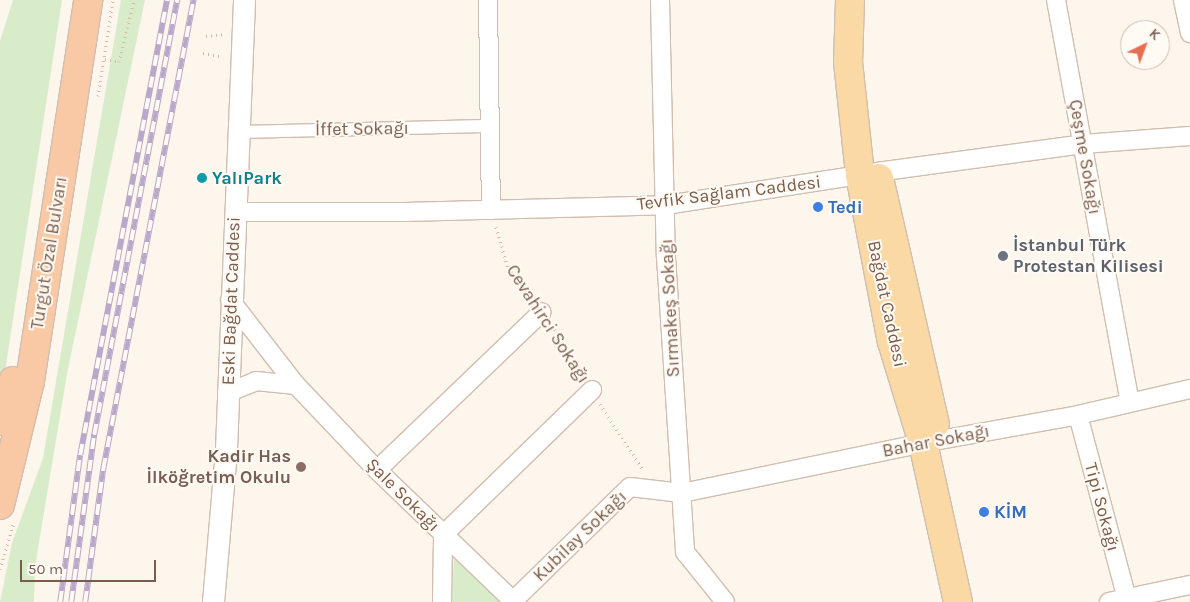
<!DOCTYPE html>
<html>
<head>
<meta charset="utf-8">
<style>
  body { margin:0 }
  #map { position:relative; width:1190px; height:602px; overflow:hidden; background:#fdf6ec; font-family:Karla,sans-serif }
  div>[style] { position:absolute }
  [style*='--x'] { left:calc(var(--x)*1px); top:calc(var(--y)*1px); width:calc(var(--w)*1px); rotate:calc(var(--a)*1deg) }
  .green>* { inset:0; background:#d8ecc9 }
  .path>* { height:3px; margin-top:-1.5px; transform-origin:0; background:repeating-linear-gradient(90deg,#d9b8a5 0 1px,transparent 0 5px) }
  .roads { filter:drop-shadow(1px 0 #d1beb0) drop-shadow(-1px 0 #d1beb0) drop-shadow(0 1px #d1beb0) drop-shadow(0 -1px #d1beb0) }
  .pedestrian>* { height:12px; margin:-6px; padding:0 6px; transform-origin:6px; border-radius:6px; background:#fff }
  .minor>* { height:18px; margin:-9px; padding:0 9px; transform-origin:9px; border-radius:9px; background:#fff }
  .tertiary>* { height:21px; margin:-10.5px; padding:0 10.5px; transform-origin:10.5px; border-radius:10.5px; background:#fff }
  .primary>* { height:28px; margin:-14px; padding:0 14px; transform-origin:14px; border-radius:14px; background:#fbd9a5 }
  .trunk>* { height:28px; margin:-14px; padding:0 14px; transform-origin:14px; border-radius:14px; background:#f9c8a4 }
  .rail>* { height:5.5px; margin-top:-2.75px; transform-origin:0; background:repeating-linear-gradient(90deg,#fffaf3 0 11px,#b9a8c9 0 22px); box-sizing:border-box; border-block:1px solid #b9a8c9 }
  .dots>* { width:14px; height:14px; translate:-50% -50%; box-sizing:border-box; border:2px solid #fffaf3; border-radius:50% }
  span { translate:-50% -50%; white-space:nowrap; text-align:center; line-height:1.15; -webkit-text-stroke:4px #fffaf3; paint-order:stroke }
  .street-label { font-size:18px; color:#7a5c4d }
  .culture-label { font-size:18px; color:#0d838f; font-weight:700 }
  .left { translate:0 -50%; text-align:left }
  .shop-label { font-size:18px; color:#366cbe; font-weight:700 }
  .worship-label { font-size:18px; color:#5b616d; font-weight:700 }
  .education-label { font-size:18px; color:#785e54; font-weight:700 }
  .right { translate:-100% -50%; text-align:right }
  .north { position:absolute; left:1120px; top:20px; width:50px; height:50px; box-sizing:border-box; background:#fffaf3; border:1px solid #cabbb1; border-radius:50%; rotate:42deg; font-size:14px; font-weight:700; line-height:20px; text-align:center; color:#7a5c4d }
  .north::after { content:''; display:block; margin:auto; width:18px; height:22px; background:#e76f51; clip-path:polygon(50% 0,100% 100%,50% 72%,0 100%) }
  .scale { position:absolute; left:20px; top:560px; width:136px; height:22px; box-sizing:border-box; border:2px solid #7a5c4d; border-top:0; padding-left:6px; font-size:15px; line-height:18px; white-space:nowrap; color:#7a5c4d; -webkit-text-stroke:4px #fffaf3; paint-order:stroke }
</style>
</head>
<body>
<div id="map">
  <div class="green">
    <div style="clip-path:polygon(13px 0,62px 0,0 404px,0 41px)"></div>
    <div style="clip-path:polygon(121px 0,145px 0,67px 374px,35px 567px,34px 602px,0 602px,12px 543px,43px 458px)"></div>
    <div style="clip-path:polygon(454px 558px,502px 602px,452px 602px)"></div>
  </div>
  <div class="path">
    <div style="--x:206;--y:36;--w:18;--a:-6"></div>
    <div style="--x:203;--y:53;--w:20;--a:11"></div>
    <div style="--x:105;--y:59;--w:14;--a:12"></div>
    <div style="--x:119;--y:62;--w:64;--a:-76.4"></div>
    <div style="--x:98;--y:96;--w:97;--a:-81.1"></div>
    <div style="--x:496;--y:227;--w:43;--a:73.7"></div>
    <div style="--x:508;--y:268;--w:38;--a:51"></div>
    <div style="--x:552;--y:325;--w:59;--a:58.2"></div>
    <div style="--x:600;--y:404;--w:79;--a:56.9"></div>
    <div style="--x:0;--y:569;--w:49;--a:-73.4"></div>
  </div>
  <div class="roads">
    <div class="pedestrian">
      <div style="--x:237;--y:132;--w:251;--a:-1.4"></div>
    </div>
    <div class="minor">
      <div style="--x:488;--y:0;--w:210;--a:89.2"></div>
      <div style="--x:660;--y:0;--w:257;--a:88.7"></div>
      <div style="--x:666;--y:257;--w:296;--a:86.3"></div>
      <div style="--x:685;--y:552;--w:64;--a:51.3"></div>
      <div style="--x:1056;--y:0;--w:409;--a:79.6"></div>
      <div style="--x:1183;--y:0;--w:34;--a:78"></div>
      <div style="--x:877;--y:172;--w:208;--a:-7.7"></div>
      <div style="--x:1083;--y:144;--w:107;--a:-4.3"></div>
      <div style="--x:235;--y:212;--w:169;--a:0"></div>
      <div style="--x:404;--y:212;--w:262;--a:-1.5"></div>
      <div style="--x:666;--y:205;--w:196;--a:-8.8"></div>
      <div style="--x:230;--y:300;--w:108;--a:52.2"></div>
      <div style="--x:296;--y:385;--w:117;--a:46.4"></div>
      <div style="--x:377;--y:470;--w:190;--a:43.9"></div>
      <div style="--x:227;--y:393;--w:31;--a:-22"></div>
      <div style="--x:256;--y:381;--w:40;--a:5.7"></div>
      <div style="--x:1078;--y:415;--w:190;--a:75.1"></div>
      <div style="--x:377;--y:470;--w:228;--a:-43.8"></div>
      <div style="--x:513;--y:601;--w:163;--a:-44.3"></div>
      <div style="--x:630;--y:487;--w:52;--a:6.6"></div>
      <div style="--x:682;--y:493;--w:246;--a:-11.7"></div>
      <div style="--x:923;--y:443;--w:158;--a:-10.2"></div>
      <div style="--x:1078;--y:415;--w:115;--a:-13.1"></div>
      <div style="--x:442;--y:602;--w:67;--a:-89.1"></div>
      <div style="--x:443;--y:535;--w:208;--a:-44.2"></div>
      <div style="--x:1109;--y:602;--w:83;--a:-11.9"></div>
    </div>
    <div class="tertiary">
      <div style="--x:213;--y:602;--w:154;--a:-85.1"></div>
      <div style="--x:226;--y:449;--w:449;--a:-87.7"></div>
    </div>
    <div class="primary">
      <div style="--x:850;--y:0;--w:62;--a:91.8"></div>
      <div style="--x:848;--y:62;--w:114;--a:83.9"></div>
      <div style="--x:860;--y:175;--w:170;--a:79.2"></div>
      <div style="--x:892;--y:342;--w:106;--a:72.9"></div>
      <div style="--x:923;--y:443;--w:163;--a:77.6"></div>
      <div style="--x:879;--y:178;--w:252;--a:77.2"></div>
    </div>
    <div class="trunk">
      <div style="--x:0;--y:421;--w:42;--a:-72"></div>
      <div style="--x:0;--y:505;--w:128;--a:-76.4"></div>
      <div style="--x:30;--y:381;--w:385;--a:-81.3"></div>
    </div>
  </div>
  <div class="rail">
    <div style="--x:60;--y:602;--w:148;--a:-82.3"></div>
    <div style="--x:80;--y:455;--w:463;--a:-79.2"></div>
    <div style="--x:71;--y:602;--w:169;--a:-82.2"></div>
    <div style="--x:94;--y:435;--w:443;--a:-79.2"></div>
    <div style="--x:85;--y:602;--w:134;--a:-82.3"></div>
    <div style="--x:103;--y:469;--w:478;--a:-79.1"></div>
  </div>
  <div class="dots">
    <div style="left:202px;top:178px;background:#0f9aa8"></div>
    <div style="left:818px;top:207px;background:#3f7fe0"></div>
    <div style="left:1003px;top:256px;background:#6b7280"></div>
    <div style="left:301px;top:467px;background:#8d6e63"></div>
    <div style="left:984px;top:512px;background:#3f7fe0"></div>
  </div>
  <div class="street-label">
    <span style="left:362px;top:129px;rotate:-1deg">İffet Sokağı</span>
    <span style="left:1085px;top:157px;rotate:80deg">Çeşme Sokağı</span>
    <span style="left:729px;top:193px;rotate:-7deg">Tevfik Sağlam Caddesi</span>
    <span style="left:49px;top:253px;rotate:-81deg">Turgut Özal Bulvarı</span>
    <span style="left:231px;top:301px;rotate:-88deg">Eski Bağdat Caddesi</span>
    <span style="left:887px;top:304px;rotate:78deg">Bağdat Caddesi</span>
    <span style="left:670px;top:308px;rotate:-93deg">Sırmakeş Sokağı</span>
    <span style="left:548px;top:324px;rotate:57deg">Cevahirci Sokağı</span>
    <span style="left:936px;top:441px;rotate:-11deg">Bahar Sokağı</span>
    <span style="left:403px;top:495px;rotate:45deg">Şale Sokağı</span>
    <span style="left:1102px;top:507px;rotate:75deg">Tipi Sokağı</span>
    <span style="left:580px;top:536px;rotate:-44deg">Kubilay Sokağı</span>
  </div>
  <div class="culture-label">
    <span class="left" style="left:212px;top:178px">YalıPark</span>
  </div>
  <div class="shop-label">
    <span class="left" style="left:828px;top:207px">Tedi</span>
    <span class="left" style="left:994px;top:512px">KİM</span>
  </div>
  <div class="worship-label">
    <span class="left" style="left:1013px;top:256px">İstanbul Türk<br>Protestan Kilisesi</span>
  </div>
  <div class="education-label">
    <span class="right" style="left:291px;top:467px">Kadir Has<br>İlköğretim Okulu</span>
  </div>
  <div class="north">K</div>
  <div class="scale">50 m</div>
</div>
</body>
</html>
